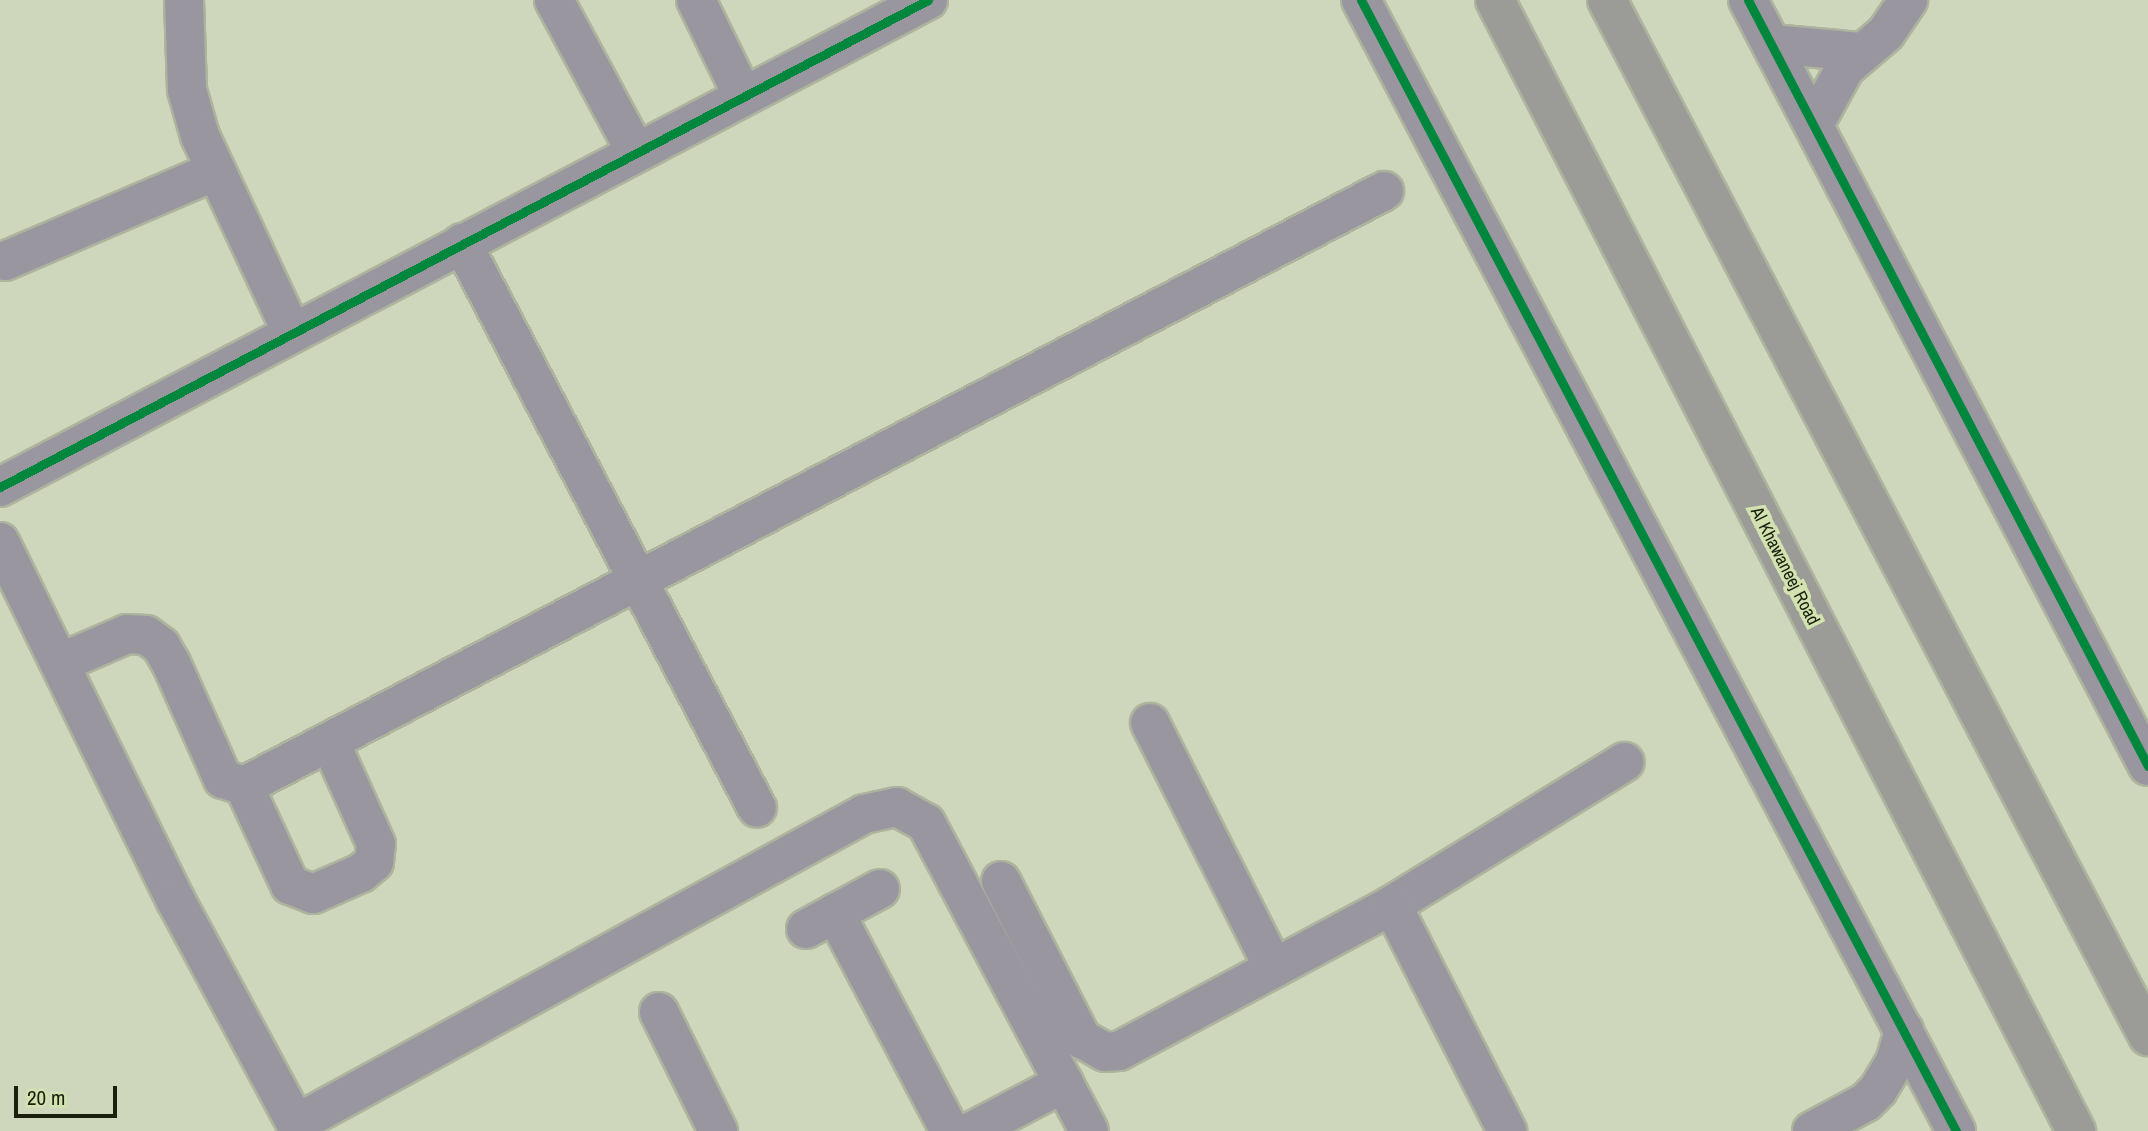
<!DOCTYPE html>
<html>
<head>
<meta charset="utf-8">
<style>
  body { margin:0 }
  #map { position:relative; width:2148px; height:1131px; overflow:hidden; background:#ced7bb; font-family:"Archivo Narrow",sans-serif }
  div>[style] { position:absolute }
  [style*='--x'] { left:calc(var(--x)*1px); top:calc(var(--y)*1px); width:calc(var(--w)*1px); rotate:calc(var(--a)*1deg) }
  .roads { filter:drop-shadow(2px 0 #adb49e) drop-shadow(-2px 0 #adb49e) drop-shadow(0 2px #adb49e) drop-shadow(0 -2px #adb49e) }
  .minor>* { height:38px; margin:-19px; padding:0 19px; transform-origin:19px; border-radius:19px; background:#9a96a0 }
  .highway>* { height:38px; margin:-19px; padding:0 19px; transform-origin:19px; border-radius:19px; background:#9b9b98 }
  .cycleway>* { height:9px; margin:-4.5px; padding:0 4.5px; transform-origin:4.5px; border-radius:4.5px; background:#00873e }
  span { translate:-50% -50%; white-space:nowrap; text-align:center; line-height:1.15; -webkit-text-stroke:7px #d2e2b0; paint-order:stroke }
  .street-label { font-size:18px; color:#1a200d }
  .scale { position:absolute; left:14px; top:1086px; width:103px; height:32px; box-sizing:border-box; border:4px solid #1a200d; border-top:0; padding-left:9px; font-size:21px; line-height:24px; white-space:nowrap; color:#1a200d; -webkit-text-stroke:5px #d2e2b0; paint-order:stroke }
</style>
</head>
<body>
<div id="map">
  <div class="roads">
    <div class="minor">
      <div style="--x:184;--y:0;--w:90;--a:88.1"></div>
      <div style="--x:187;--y:90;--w:48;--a:74.2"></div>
      <div style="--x:200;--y:136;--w:217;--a:64.9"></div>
      <div style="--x:554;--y:0;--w:173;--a:61.7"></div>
      <div style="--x:696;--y:0;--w:107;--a:63.9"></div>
      <div style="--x:1361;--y:0;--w:1278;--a:62.25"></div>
      <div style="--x:1748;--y:0;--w:864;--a:62.43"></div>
      <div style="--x:1772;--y:44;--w:88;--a:5.2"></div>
      <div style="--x:1814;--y:125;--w:65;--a:-61.5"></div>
      <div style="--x:1845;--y:68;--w:54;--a:-40.5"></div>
      <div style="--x:1886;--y:33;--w:40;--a:-56"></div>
      <div style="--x:462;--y:243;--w:637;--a:62.43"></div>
      <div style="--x:5;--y:261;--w:228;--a:-23.2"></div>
      <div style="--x:0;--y:487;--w:1048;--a:-27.69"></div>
      <div style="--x:0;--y:542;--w:400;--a:63.9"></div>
      <div style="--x:176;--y:901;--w:261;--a:61.7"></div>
      <div style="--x:60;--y:663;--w:73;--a:-23.4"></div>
      <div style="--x:127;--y:634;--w:19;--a:3"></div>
      <div style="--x:146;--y:635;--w:19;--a:36"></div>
      <div style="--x:161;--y:646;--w:20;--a:60"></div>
      <div style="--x:171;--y:663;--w:127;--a:65.9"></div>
      <div style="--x:223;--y:779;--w:22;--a:18"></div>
      <div style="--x:244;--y:786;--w:1286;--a:-27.56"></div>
      <div style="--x:1150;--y:723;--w:275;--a:63.2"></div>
      <div style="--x:244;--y:786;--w:109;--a:65.1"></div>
      <div style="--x:290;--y:885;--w:25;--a:21"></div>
      <div style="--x:313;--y:894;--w:52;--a:-23.6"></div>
      <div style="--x:361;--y:873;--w:17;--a:-40"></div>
      <div style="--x:374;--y:862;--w:18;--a:-84"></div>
      <div style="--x:376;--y:844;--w:112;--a:-114.3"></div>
      <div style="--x:1001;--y:881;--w:178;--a:62.9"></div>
      <div style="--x:1082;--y:1039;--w:26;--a:29"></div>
      <div style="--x:1105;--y:1052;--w:14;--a:-4"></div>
      <div style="--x:1119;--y:1051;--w:310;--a:-28.1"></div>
      <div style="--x:1392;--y:905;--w:273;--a:-31.6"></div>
      <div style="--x:1392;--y:905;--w:254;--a:63"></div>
      <div style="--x:835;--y:913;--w:246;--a:62.2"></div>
      <div style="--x:806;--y:929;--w:84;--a:-28.4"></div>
      <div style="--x:659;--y:1012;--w:133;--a:63.6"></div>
      <div style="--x:296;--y:1124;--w:647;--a:-28.62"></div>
      <div style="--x:864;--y:814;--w:34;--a:-12"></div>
      <div style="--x:897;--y:807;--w:33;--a:29"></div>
      <div style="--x:926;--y:823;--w:348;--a:62.1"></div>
      <div style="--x:972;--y:1131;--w:104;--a:-27.6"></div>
      <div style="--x:1812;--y:1131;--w:61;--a:-28.2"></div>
      <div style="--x:1866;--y:1102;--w:17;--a:-45"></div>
      <div style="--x:1878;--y:1090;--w:33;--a:-59"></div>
      <div style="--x:1895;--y:1062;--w:33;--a:-74"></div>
    </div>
    <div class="highway">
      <div style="--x:1495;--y:0;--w:1272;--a:62.81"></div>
      <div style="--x:1607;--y:0;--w:1169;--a:62.43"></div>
    </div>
  </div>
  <div class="cycleway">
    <div style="--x:1361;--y:0;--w:1278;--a:62.25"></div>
    <div style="--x:1748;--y:0;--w:864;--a:62.43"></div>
    <div style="--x:0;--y:487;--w:1048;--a:-27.69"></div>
  </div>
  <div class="street-label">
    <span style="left:1785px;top:566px;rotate:63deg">Al Khawaneej Road</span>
  </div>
  <div class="scale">20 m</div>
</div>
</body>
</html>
